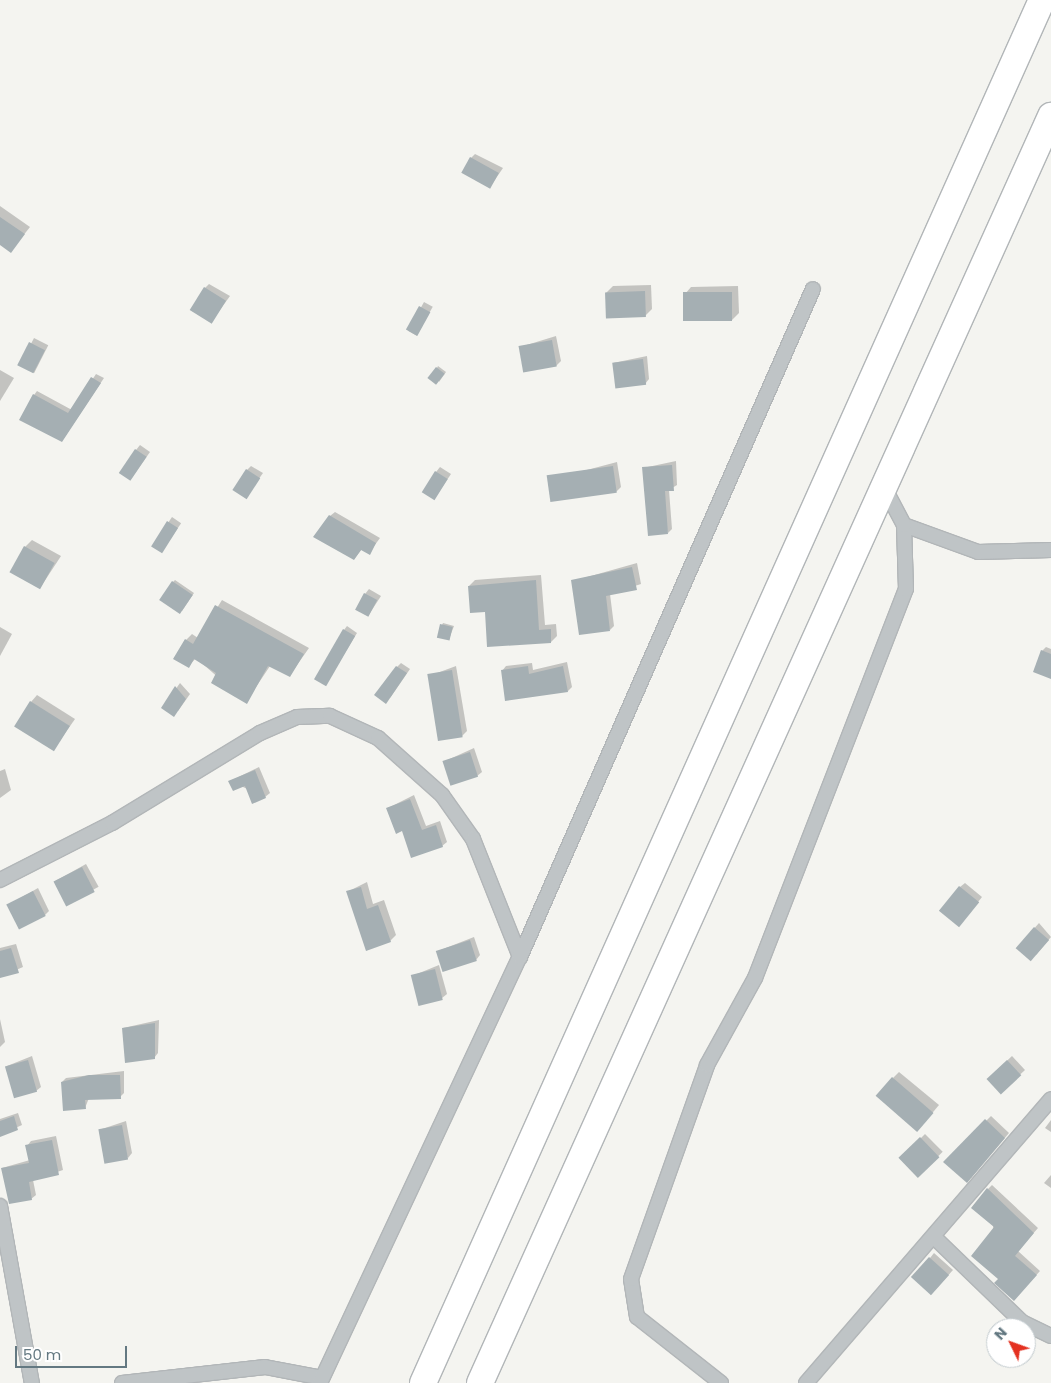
<!DOCTYPE html>
<html>
<head>
<meta charset="utf-8">
<style>
  body { margin:0 }
  #map { position:relative; width:1051px; height:1383px; overflow:hidden; background:#f4f4f0; font-family:Poppins,sans-serif }
  div>[style] { position:absolute }
  [style*='--x'] { left:calc(var(--x)*1px); top:calc(var(--y)*1px); width:calc(var(--w)*1px); rotate:calc(var(--a)*1deg) }
  .shadow>* { inset:0; background:#0003; transform-origin:0 0 }
  .building>* { inset:0; background:#a5afb3; transform-origin:0 0 }
  .roads { filter:drop-shadow(1px 0 #b2b6b8) drop-shadow(-1px 0 #b2b6b8) drop-shadow(0 1px #b2b6b8) drop-shadow(0 -1px #b2b6b8) }
  .minor>* { height:14px; margin:-7px; padding:0 7px; transform-origin:7px; border-radius:7px; background:#bfc4c6 }
  .motorway>* { height:26px; margin:-13px; padding:0 13px; transform-origin:13px; border-radius:13px; background:#fff }
  span { translate:-50% -50%; white-space:nowrap; text-align:center; line-height:1.15; -webkit-text-stroke:5px #fff; paint-order:stroke }
  .north { position:absolute; left:986px; top:1318px; width:50px; height:50px; box-sizing:border-box; background:#fff; border:1px solid #c1c9cd; border-radius:50%; rotate:312deg; font-size:14px; font-weight:700; line-height:20px; text-align:center; color:#637881 }
  .north::after { content:''; display:block; margin:auto; width:18px; height:22px; background:#e43120; clip-path:polygon(50% 0,100% 100%,50% 72%,0 100%) }
  .scale { position:absolute; left:15px; top:1346px; width:112px; height:22px; box-sizing:border-box; border:2px solid #637881; border-top:0; padding-left:6px; font-size:15px; line-height:18px; white-space:nowrap; color:#637881; -webkit-text-stroke:4px #fff; paint-order:stroke }
</style>
</head>
<body>
<div id="map">
  <div class="shadow">
    <div style="clip-path:polygon(475px 154px,503px 168px,490px 187px,471px 158px)"></div>
    <div style="clip-path:polygon(0 206px,30px 227px,11px 251px,0 244px)"></div>
    <div style="clip-path:polygon(209px 284px,230px 296px,212px 321px,205px 288px)"></div>
    <div style="clip-path:polygon(651px 285px,652px 309px,645px 316px,606px 293px,613px 286px)"></div>
    <div style="clip-path:polygon(738px 286px,739px 313px,732px 320px,685px 294px,691px 287px)"></div>
    <div style="left:424px;top:302px;width:10px;height:33px;rotate:29deg"></div>
    <div style="clip-path:polygon(556px 336px,561px 361px,556px 366px,520px 347px)"></div>
    <div style="left:34px;top:338px;width:16px;height:31px;rotate:27deg"></div>
    <div style="clip-path:polygon(647px 356px,649px 379px,645px 384px,613px 363px)"></div>
    <div style="clip-path:polygon(438px 366px,446px 372px,439px 382px,437px 368px)"></div>
    <div style="clip-path:polygon(0 370px,14px 378px,0 401px)"></div>
    <div style="clip-path:polygon(96px 374px,104px 378px,62px 441px,34px 395px,37px 391px,72px 410px)"></div>
    <div style="clip-path:polygon(140px 445px,150px 452px,131px 479px,136px 450px)"></div>
    <div style="clip-path:polygon(676px 461px,677px 485px,669px 490px,672px 529px,668px 533px,643px 468px)"></div>
    <div style="clip-path:polygon(617px 462px,621px 487px,616px 492px,549px 480px)"></div>
    <div style="clip-path:polygon(251px 466px,263px 473px,246px 497px,247px 470px)"></div>
    <div style="clip-path:polygon(440px 467px,451px 474px,435px 498px,436px 472px)"></div>
    <div style="clip-path:polygon(335px 512px,380px 538px,369px 553px,362px 549px,354px 559px,330px 516px)"></div>
    <div style="left:172px;top:517px;width:11px;height:35px;rotate:34deg"></div>
    <div style="clip-path:polygon(32px 540px,61px 556px,40px 588px,25px 547px)"></div>
    <div style="clip-path:polygon(637px 563px,641px 584px,610px 594px,614px 626px,610px 630px,573px 581px)"></div>
    <div style="clip-path:polygon(541px 575px,545px 625px,556px 624px,557px 636px,551px 642px,486px 611px,469px 586px,475px 580px)"></div>
    <div style="clip-path:polygon(175px 580px,194px 593px,182px 611px,173px 582px)"></div>
    <div style="clip-path:polygon(369px 589px,381px 596px,368px 616px,365px 594px)"></div>
    <div style="clip-path:polygon(222px 600px,309px 648px,290px 675px,270px 666px,246px 702px,196px 658px,188px 667px,186px 640px,192px 634px,198px 638px)"></div>
    <div style="clip-path:polygon(443px 623px,454px 626px,449px 639px,442px 625px)"></div>
    <div style="clip-path:polygon(347px 626px,357px 633px,325px 686px,344px 630px)"></div>
    <div style="clip-path:polygon(0 627px,12px 634px,0 656px)"></div>
    <div style="clip-path:polygon(1046px 647px,1051px 649px,1051px 678px,1042px 651px)"></div>
    <div style="clip-path:polygon(567px 662px,572px 687px,568px 691px,506px 700px,502px 671px,506px 666px,532px 663px,533px 670px)"></div>
    <div style="clip-path:polygon(401px 663px,410px 669px,390px 698px,397px 667px)"></div>
    <div style="clip-path:polygon(456px 666px,467px 731px,462px 736px,429px 676px)"></div>
    <div style="clip-path:polygon(180px 683px,190px 694px,178px 711px,163px 707px)"></div>
    <div style="clip-path:polygon(37px 695px,75px 719px,54px 749px,31px 702px)"></div>
    <div style="clip-path:polygon(474px 748px,482px 772px,477px 776px,443px 762px)"></div>
    <div style="clip-path:polygon(259px 767px,270px 793px,265px 797px,230px 781px)"></div>
    <div style="clip-path:polygon(5px 769px,11px 790px,0 798px,0 771px)"></div>
    <div style="clip-path:polygon(414px 795px,426px 826px,440px 821px,447px 842px,442px 846px,403px 830px,388px 808px)"></div>
    <div style="left:86px;top:864px;width:26px;height:36px;rotate:61deg"></div>
    <div style="clip-path:polygon(367px 882px,373px 904px,384px 900px,396px 935px,390px 941px,347px 892px)"></div>
    <div style="clip-path:polygon(965px 883px,982px 897px,963px 921px,960px 887px)"></div>
    <div style="clip-path:polygon(38px 888px,49px 911px,45px 915px,8px 905px)"></div>
    <div style="clip-path:polygon(1039px 923px,1051px 937px,1036px 955px,1018px 947px)"></div>
    <div style="clip-path:polygon(474px 937px,480px 955px,476px 960px,438px 951px)"></div>
    <div style="clip-path:polygon(16px 944px,23px 967px,0 977px,0 948px)"></div>
    <div style="clip-path:polygon(439px 965px,447px 994px,442px 998px,412px 976px)"></div>
    <div style="clip-path:polygon(0 1019px,5px 1042px,0 1047px)"></div>
    <div style="clip-path:polygon(159px 1020px,158px 1053px,154px 1058px,123px 1028px)"></div>
    <div style="clip-path:polygon(32px 1056px,41px 1087px,36px 1091px,7px 1066px)"></div>
    <div style="clip-path:polygon(1012px 1056px,1025px 1070px,1000px 1093px,992px 1075px)"></div>
    <div style="clip-path:polygon(124px 1071px,124px 1093px,120px 1097px,89px 1098px,85px 1108px,62px 1082px,66px 1078px)"></div>
    <div style="clip-path:polygon(899px 1072px,939px 1105px,923px 1124px,893px 1078px)"></div>
    <div style="clip-path:polygon(18px 1113px,22px 1125px,0 1135px,0 1119px)"></div>
    <div style="clip-path:polygon(991px 1116px,1009px 1133px,971px 1178px,945px 1162px)"></div>
    <div style="clip-path:polygon(1051px 1120px,1051px 1132px,1045px 1128px)"></div>
    <div style="clip-path:polygon(126px 1121px,132px 1153px,128px 1158px,99px 1130px)"></div>
    <div style="left:925px;top:1134px;width:25px;height:35px;rotate:45deg"></div>
    <div style="clip-path:polygon(56px 1136px,63px 1170px,33px 1180px,36px 1195px,31px 1199px,2px 1168px,30px 1160px,27px 1146px,31px 1141px)"></div>
    <div style="clip-path:polygon(1051px 1175px,1051px 1188px,1044px 1183px)"></div>
    <div style="clip-path:polygon(992px 1185px,1038px 1228px,1018px 1251px,1040px 1271px,1018px 1295px,1000px 1278px,988px 1189px)"></div>
    <div style="clip-path:polygon(934px 1253px,953px 1270px,936px 1289px,930px 1258px)"></div>
  </div>
  <div class="building">
    <div style="left:470px;top:157px;width:33px;height:18px;rotate:29deg"></div>
    <div style="clip-path:polygon(0 217px,25px 234px,11px 253px,0 245px)"></div>
    <div style="left:204px;top:287px;width:26px;height:27px;rotate:32deg"></div>
    <div style="left:645px;top:291px;width:26px;height:40px;rotate:88deg"></div>
    <div style="left:732px;top:292px;width:29px;height:49px;rotate:90deg"></div>
    <div style="left:419px;top:306px;width:13px;height:27px;rotate:29deg"></div>
    <div style="left:552px;top:340px;width:27px;height:34px;rotate:80deg"></div>
    <div style="left:29px;top:342px;width:18px;height:26px;rotate:27deg"></div>
    <div style="left:643px;top:359px;width:26px;height:31px;rotate:83deg"></div>
    <div style="left:436px;top:367px;width:11px;height:14px;rotate:38deg"></div>
    <div style="clip-path:polygon(91px 377px,101px 383px,62px 442px,19px 420px,33px 394px,68px 413px)"></div>
    <div style="left:135px;top:449px;width:14px;height:29px;rotate:34deg"></div>
    <div style="clip-path:polygon(672px 465px,674px 491px,665px 491px,668px 534px,648px 536px,642px 467px)"></div>
    <div style="left:613px;top:466px;width:27px;height:67px;rotate:82deg"></div>
    <div style="left:246px;top:469px;width:17px;height:25px;rotate:33deg"></div>
    <div style="left:435px;top:471px;width:15px;height:25px;rotate:32deg"></div>
    <div style="clip-path:polygon(329px 515px,376px 543px,370px 555px,361px 550px,354px 560px,313px 537px)"></div>
    <div style="left:167px;top:521px;width:13px;height:30px;rotate:32deg"></div>
    <div style="left:24px;top:546px;width:35px;height:30px;rotate:29deg"></div>
    <div style="clip-path:polygon(632px 567px,637px 590px,606px 596px,610px 631px,579px 635px,571px 580px)"></div>
    <div style="clip-path:polygon(536px 580px,539px 630px,551px 629px,551px 643px,487px 647px,485px 612px,470px 613px,468px 586px)"></div>
    <div style="left:172px;top:581px;width:25px;height:23px;rotate:34deg"></div>
    <div style="left:364px;top:593px;width:15px;height:19px;rotate:28deg"></div>
    <div style="clip-path:polygon(215px 605px,304px 654px,290px 677px,268px 666px,247px 704px,211px 683px,216px 673px,194px 659px,189px 668px,173px 659px,185px 639px,193px 644px)"></div>
    <div style="left:440px;top:624px;width:13px;height:14px;rotate:13deg"></div>
    <div style="left:343px;top:629px;width:14px;height:58px;rotate:30deg"></div>
    <div style="clip-path:polygon(1041px 650px,1051px 654px,1051px 679px,1033px 672px)"></div>
    <div style="clip-path:polygon(396px 666px,407px 673px,386px 704px,374px 695px)"></div>
    <div style="clip-path:polygon(528px 666px,529px 674px,563px 666px,568px 692px,505px 701px,501px 670px)"></div>
    <div style="left:452px;top:670px;width:68px;height:25px;rotate:81deg"></div>
    <div style="clip-path:polygon(175px 686px,186px 699px,174px 717px,161px 708px)"></div>
    <div style="left:30px;top:701px;width:47px;height:30px;rotate:32deg"></div>
    <div style="left:470px;top:752px;width:26px;height:29px;rotate:72deg"></div>
    <div style="clip-path:polygon(255px 770px,266px 798px,252px 804px,245px 786px,233px 791px,228px 781px)"></div>
    <div style="clip-path:polygon(410px 799px,422px 830px,436px 825px,443px 847px,411px 858px,402px 831px,396px 834px,386px 808px)"></div>
    <div style="left:82px;top:867px;width:28px;height:32px;rotate:63deg"></div>
    <div style="left:959px;top:886px;width:26px;height:32px;rotate:39deg"></div>
    <div style="clip-path:polygon(361px 887px,367px 909px,378px 905px,391px 942px,366px 951px,346px 891px)"></div>
    <div style="left:33px;top:891px;width:28px;height:30px;rotate:63deg"></div>
    <div style="left:1034px;top:927px;width:20px;height:28px;rotate:41deg"></div>
    <div style="left:470px;top:940px;width:22px;height:36px;rotate:72deg"></div>
    <div style="clip-path:polygon(11px 948px,19px 973px,0 978px,0 951px)"></div>
    <div style="left:435px;top:969px;width:32px;height:25px;rotate:76deg"></div>
    <div style="clip-path:polygon(155px 1023px,155px 1059px,125px 1063px,122px 1028px)"></div>
    <div style="left:28px;top:1060px;width:33px;height:24px;rotate:74deg"></div>
    <div style="left:1007px;top:1060px;width:21px;height:28px;rotate:47deg"></div>
    <div style="clip-path:polygon(89px 1075px,120px 1075px,121px 1099px,85px 1100px,86px 1109px,63px 1111px,61px 1082px)"></div>
    <div style="left:892px;top:1077px;width:55px;height:25px;rotate:41deg"></div>
    <div style="clip-path:polygon(14px 1116px,18px 1130px,0 1137px,0 1121px)"></div>
    <div style="clip-path:polygon(985px 1119px,1005px 1138px,967px 1183px,943px 1162px)"></div>
    <div style="left:122px;top:1125px;width:35px;height:24px;rotate:80deg"></div>
    <div style="left:920px;top:1137px;width:28px;height:30px;rotate:46deg"></div>
    <div style="clip-path:polygon(52px 1140px,59px 1175px,29px 1182px,32px 1200px,9px 1204px,1px 1168px,29px 1163px,25px 1145px)"></div>
    <div style="clip-path:polygon(987px 1188px,1034px 1233px,1015px 1256px,1037px 1275px,1014px 1301px,994px 1283px,998px 1279px,971px 1256px,994px 1227px,971px 1208px)"></div>
    <div style="left:929px;top:1257px;width:27px;height:27px;rotate:42deg"></div>
  </div>
  <div class="roads">
    <div class="minor">
      <div style="--x:904;--y:525;--w:79;--a:20"></div>
      <div style="--x:978;--y:552;--w:73;--a:-1.6"></div>
      <div style="--x:0;--y:880;--w:126;--a:-27"></div>
      <div style="--x:112;--y:823;--w:173;--a:-31.3"></div>
      <div style="--x:260;--y:733;--w:40;--a:-23.4"></div>
      <div style="--x:297;--y:717;--w:33;--a:-2"></div>
      <div style="--x:330;--y:716;--w:53;--a:24.6"></div>
      <div style="--x:378;--y:738;--w:86;--a:41.7"></div>
      <div style="--x:442;--y:795;--w:54;--a:54.8"></div>
      <div style="--x:473;--y:839;--w:127;--a:68.3"></div>
      <div style="--x:0;--y:1206;--w:180;--a:79.8"></div>
      <div style="--x:935;--y:1238;--w:121;--a:44"></div>
      <div style="--x:1022;--y:1322;--w:32;--a:26"></div>
      <div style="--x:122;--y:1383;--w:144;--a:-6.4"></div>
      <div style="--x:265;--y:1367;--w:58;--a:10.9"></div>
      <div style="--x:320;--y:1383;--w:471;--a:-64.9"></div>
      <div style="--x:520;--y:957;--w:729;--a:-66.32"></div>
      <div style="--x:721;--y:1383;--w:107;--a:-141.8"></div>
      <div style="--x:637;--y:1317;--w:38;--a:-99"></div>
      <div style="--x:631;--y:1279;--w:227;--a:-70.4"></div>
      <div style="--x:707;--y:1065;--w:99;--a:-61.1"></div>
      <div style="--x:755;--y:978;--w:417;--a:-68.8"></div>
      <div style="--x:906;--y:589;--w:64;--a:-91.8"></div>
      <div style="--x:904;--y:525;--w:41;--a:-117.8"></div>
      <div style="--x:806;--y:1383;--w:375;--a:-49.2"></div>
    </div>
    <div class="motorway">
      <div style="--x:423;--y:1383;--w:1515;--a:-65.89"></div>
      <div style="--x:480;--y:1383;--w:1390;--a:-65.74"></div>
    </div>
  </div>
  <div class="north">N</div>
  <div class="scale">50 m</div>
</div>
</body>
</html>
